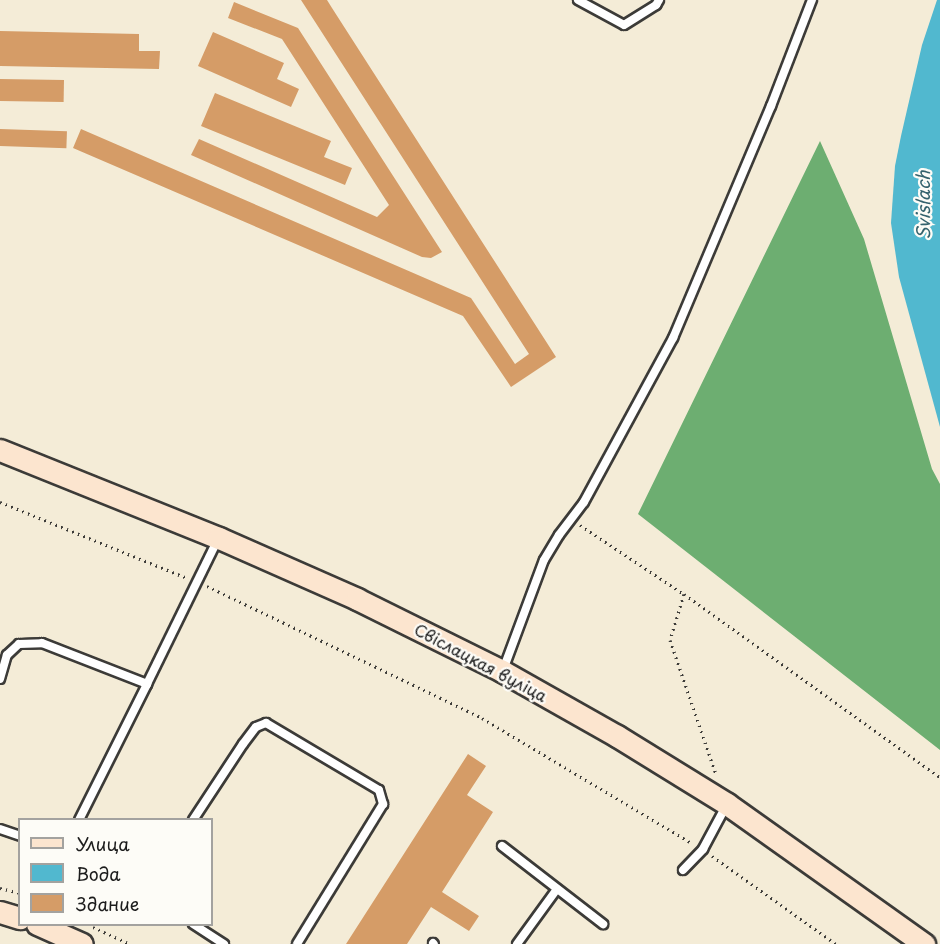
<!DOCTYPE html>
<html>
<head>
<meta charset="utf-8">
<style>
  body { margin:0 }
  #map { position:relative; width:940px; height:944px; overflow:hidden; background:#f4ecd7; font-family:"Playpen Sans",sans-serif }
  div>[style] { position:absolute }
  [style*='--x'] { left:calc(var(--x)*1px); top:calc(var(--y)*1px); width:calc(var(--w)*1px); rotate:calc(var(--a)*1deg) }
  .forest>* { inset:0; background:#6dae71 }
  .water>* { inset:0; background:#51b8cf }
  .building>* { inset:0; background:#d59c67; transform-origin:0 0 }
  .path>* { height:3px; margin-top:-1.5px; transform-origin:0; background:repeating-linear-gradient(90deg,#3c3b38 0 1.5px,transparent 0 6px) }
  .roads { filter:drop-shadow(2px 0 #3c3b38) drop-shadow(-2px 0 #3c3b38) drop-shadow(0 2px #3c3b38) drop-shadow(0 -2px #3c3b38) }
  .lane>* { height:8px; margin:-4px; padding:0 4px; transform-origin:4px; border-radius:4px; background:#fff }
  .secondary>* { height:21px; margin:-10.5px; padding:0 10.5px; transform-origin:10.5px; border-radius:10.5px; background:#fce5cf }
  span { translate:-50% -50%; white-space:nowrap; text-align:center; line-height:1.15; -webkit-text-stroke:4.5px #fdfcf7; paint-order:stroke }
  .street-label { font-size:16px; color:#1c1c1c }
  .water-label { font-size:18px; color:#34626d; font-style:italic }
  .legend { position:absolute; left:18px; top:818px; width:195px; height:108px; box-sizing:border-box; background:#fdfcf7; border:2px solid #a3a29f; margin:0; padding:8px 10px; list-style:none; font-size:18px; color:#1c1c1c }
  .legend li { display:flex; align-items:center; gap:12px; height:30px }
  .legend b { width:30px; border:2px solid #a3a29f }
</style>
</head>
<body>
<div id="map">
  <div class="forest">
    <div style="clip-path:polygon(820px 141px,864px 239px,932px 469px,940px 484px,940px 750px,638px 514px)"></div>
  </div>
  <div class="water">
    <div style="clip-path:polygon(937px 0,940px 0,940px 427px,899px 277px,891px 223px,895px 166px,901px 136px,922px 45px)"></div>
  </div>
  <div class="building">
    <div style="clip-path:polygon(301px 0,327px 0,332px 8px,556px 357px,511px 387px,463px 316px,73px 148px,81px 129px,471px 298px,515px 364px,529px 354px)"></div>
    <div style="clip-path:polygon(234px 2px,298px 28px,442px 252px,431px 258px,422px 257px,191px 155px,199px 139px,377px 217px,389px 205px,282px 39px,228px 18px)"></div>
    <div style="clip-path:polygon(0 31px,139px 34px,139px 51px,160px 51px,159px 69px,0 66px)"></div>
    <div style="clip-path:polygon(213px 32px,284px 63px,277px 79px,299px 89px,291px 107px,198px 66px)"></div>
    <div style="left:0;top:79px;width:64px;height:22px;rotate:1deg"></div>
    <div style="clip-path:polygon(215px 93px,331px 141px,324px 157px,352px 168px,345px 185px,201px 126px)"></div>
    <div style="left:0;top:129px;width:67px;height:17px;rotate:2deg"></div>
    <div style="clip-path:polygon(468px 754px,486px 766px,467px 795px,493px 812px,442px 892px,479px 916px,469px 931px,431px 907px,407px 944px,346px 944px)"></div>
  </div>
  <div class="path">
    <div style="--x:0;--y:502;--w:200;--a:22.1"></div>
    <div style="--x:580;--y:525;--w:125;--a:33.6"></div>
    <div style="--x:684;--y:594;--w:315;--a:35.6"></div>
    <div style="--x:207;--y:586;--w:305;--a:25.6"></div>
    <div style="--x:482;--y:718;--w:244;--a:30.8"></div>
    <div style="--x:684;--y:594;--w:48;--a:106.9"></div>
    <div style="--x:670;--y:640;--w:142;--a:71.1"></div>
    <div style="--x:712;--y:856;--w:152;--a:35.4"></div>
    <div style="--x:0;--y:888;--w:21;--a:14"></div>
    <div style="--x:93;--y:927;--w:41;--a:24.7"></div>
  </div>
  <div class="roads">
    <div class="lane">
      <div style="--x:578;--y:0;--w:52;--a:28.5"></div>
      <div style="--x:624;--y:25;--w:38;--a:-32"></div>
      <div style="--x:656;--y:5;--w:6;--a:-59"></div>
      <div style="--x:503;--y:670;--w:117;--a:-69.6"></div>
      <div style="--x:544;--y:560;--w:29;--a:-59"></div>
      <div style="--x:559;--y:535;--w:41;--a:-52.9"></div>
      <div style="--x:584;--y:502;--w:187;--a:-61.5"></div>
      <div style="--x:673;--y:338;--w:252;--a:-67.1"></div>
      <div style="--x:771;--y:106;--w:114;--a:-68.9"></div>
      <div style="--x:0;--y:679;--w:25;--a:-74"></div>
      <div style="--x:7;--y:655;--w:16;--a:-43"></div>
      <div style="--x:19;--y:644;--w:23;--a:-2"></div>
      <div style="--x:42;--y:643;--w:113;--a:21.3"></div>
      <div style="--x:147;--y:684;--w:161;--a:-63.9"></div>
      <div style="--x:79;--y:820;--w:152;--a:-63.4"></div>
      <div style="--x:193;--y:820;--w:91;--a:-56.7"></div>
      <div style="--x:243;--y:744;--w:21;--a:-53"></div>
      <div style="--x:256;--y:727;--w:11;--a:-22"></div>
      <div style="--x:266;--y:723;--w:131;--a:30.7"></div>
      <div style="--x:379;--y:790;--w:15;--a:74"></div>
      <div style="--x:383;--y:804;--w:164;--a:121.6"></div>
      <div style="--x:0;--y:829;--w:21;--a:19"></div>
      <div style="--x:502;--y:846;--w:128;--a:37.7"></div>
      <div style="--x:683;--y:870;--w:29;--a:-46"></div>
      <div style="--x:703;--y:849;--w:49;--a:-61.9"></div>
      <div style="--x:193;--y:924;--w:37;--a:33"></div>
      <div style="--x:433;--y:943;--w:1;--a:45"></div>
      <div style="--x:517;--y:944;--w:68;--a:-54"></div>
    </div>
    <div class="secondary">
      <div style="--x:0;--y:450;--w:236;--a:21.9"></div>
      <div style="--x:219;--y:538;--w:151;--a:23.8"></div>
      <div style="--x:357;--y:599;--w:162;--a:26.4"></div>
      <div style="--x:502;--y:671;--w:132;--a:29.5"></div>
      <div style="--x:617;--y:736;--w:129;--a:31.7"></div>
      <div style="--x:727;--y:804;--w:242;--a:35.4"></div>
      <div style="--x:0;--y:912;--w:21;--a:17"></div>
      <div style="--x:37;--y:924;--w:49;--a:24"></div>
    </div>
  </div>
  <div class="street-label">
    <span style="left:481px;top:662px;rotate:28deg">Свіслацкая вуліца</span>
  </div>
  <div class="water-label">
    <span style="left:923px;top:205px;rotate:-90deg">Svislach</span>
  </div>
  <ul class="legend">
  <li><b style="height:8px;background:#fce5cf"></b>Улица</li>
  <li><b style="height:16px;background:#51b8cf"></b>Вода</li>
  <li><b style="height:16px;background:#d59c67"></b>Здание</li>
  </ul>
</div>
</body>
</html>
